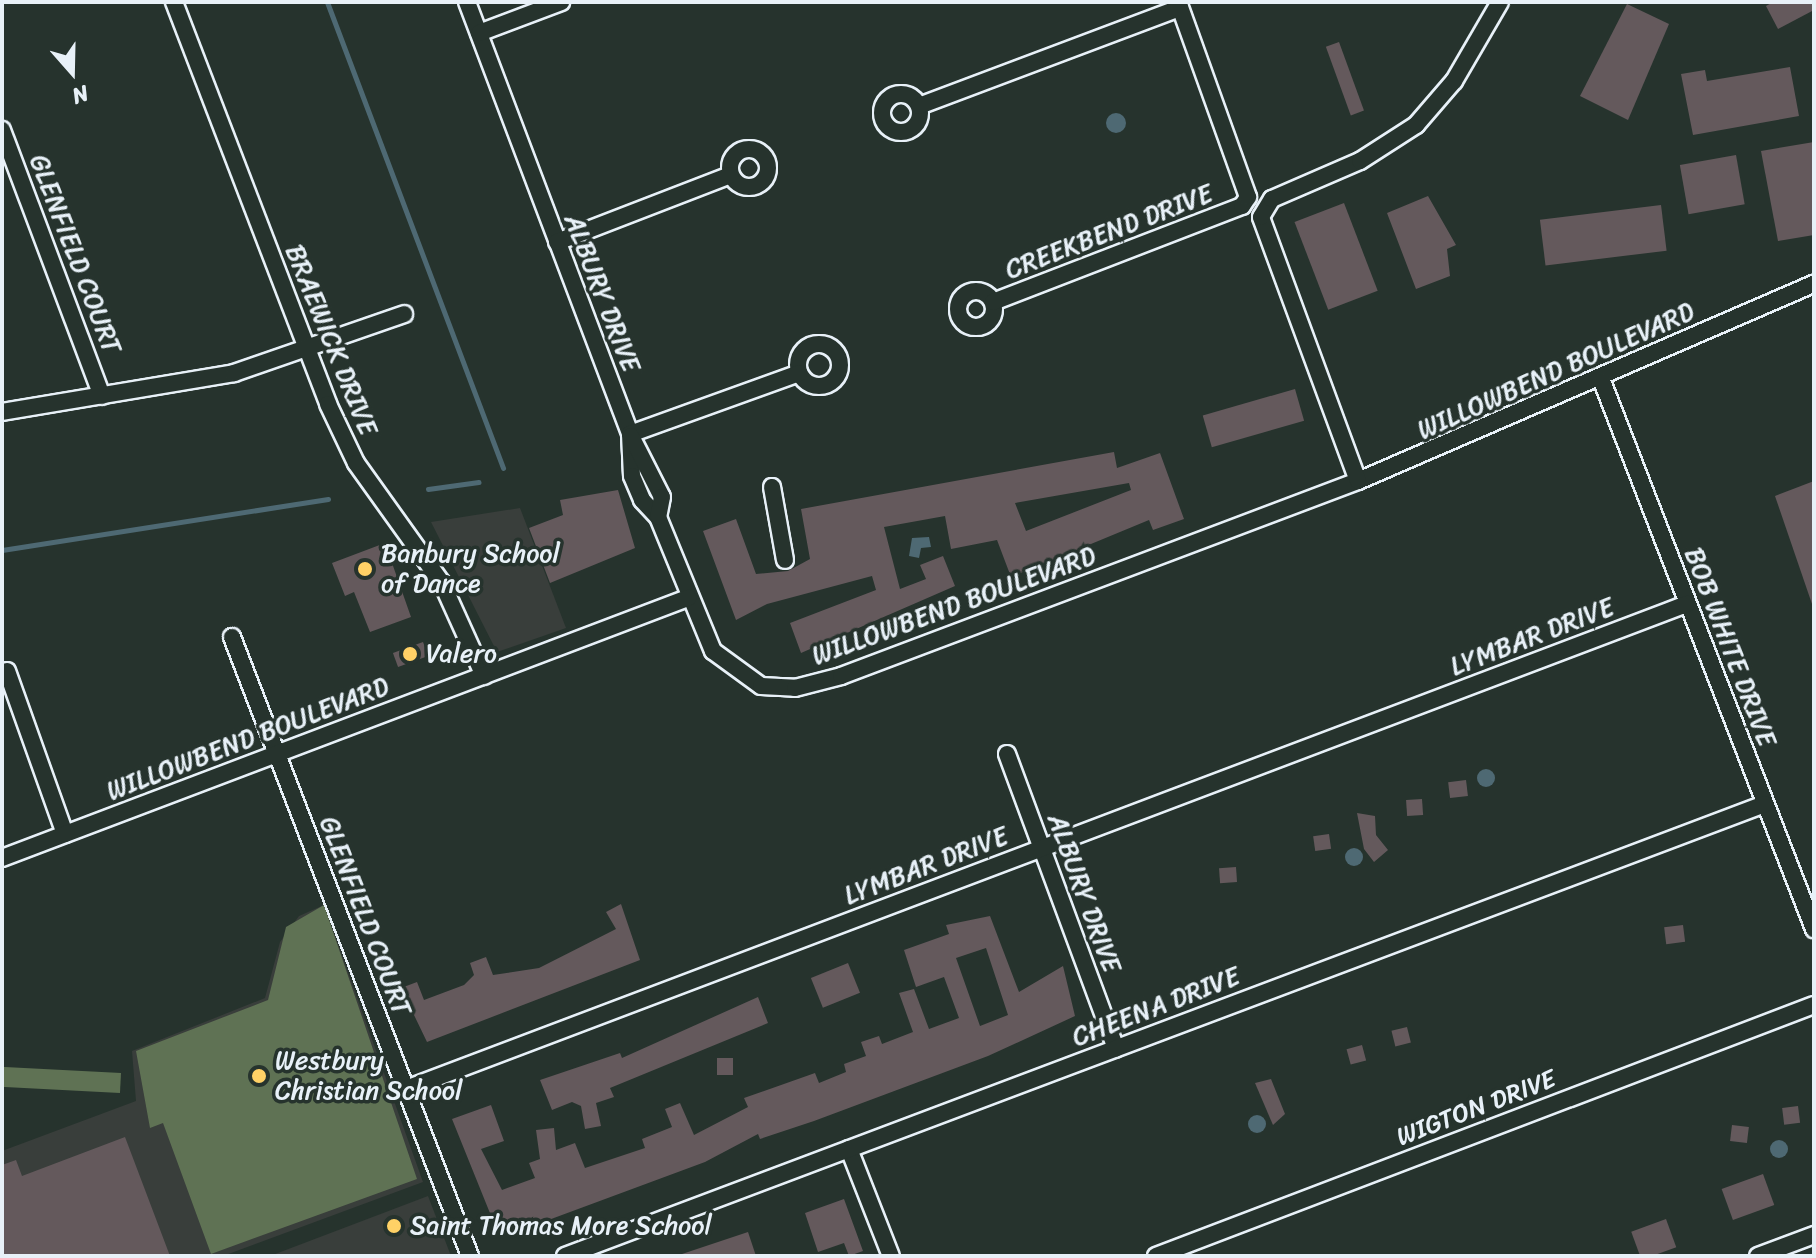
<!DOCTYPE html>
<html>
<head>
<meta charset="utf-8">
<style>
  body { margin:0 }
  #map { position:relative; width:1816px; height:1258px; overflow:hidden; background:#26332d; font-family:Sriracha,sans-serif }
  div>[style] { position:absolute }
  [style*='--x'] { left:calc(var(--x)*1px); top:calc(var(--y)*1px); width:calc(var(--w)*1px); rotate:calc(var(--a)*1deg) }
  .built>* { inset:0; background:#393e3b }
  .green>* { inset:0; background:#5f7254; transform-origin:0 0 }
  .water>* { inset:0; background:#4e6973 }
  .round { border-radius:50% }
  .stream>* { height:5px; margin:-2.5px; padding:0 2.5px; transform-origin:2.5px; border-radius:2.5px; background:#4e6973 }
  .building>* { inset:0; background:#64595c; transform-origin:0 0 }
  .roads { filter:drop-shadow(2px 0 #e8f1f8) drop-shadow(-2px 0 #e8f1f8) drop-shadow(0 2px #e8f1f8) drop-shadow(0 -2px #e8f1f8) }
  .minor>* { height:16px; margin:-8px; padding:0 8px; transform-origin:8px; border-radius:8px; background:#26332d }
  .minor>.ring { margin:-8px; padding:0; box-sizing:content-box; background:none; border:16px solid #26332d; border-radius:50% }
  .dots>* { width:22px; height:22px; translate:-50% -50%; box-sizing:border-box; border:4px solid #26332d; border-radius:50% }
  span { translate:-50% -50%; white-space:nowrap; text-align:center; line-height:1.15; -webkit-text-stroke:7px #26332d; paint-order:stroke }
  .street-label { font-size:26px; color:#e8f1f8 }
  .poi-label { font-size:26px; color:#e8f1f8 }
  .left { translate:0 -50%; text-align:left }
  .frame { position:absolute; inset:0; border:4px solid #e8f1f8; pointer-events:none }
  .north { position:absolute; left:32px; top:32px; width:80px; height:80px; -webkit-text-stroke:6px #26332d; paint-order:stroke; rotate:160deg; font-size:22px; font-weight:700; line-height:32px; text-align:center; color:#e8f1f8 }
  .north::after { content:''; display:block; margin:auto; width:28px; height:36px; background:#e8f1f8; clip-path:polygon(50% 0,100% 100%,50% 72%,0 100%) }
</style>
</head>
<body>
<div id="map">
  <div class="built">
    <div style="clip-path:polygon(520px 508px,566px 628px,497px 652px,431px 522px)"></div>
    <div style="clip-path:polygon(324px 905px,423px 1182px,223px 1256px,2px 1256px,2px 1151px,136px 1101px,132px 1051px,265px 998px,280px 942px,299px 916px)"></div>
    <div style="clip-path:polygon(428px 1196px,451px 1256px,270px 1256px)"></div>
  </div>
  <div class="green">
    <div style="clip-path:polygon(324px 905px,417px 1179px,211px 1254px,163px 1123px,150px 1128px,136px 1051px,268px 1000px,286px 927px)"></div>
    <div style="left:121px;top:1073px;width:20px;height:127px;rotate:93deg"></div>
  </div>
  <div class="water">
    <div class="round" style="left:1106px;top:113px;width:20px;height:20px"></div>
    <div style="clip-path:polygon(929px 537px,931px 547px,921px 548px,919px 558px,909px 556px,912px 538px)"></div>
    <div class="round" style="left:1477px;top:769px;width:18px;height:18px"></div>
    <div class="round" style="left:1345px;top:848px;width:18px;height:18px"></div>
    <div class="round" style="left:1248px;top:1115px;width:18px;height:18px"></div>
    <div class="round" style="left:1770px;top:1140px;width:18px;height:18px"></div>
  </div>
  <div class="stream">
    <div style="--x:327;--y:2;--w:498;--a:69.3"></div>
    <div style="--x:428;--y:489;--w:51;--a:-7.8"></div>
    <div style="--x:2;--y:550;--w:330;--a:-8.9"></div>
  </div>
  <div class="building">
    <div style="clip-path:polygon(1773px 2px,1814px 2px,1814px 10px,1778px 29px,1766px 6px)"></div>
    <div style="clip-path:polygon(1627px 4px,1669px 24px,1628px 120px,1580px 96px)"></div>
    <div style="left:1339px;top:42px;width:73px;height:14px;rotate:70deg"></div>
    <div style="clip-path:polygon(1790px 67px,1799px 116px,1693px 135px,1681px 74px,1705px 70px,1707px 81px)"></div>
    <div style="clip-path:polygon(1814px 142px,1814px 235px,1778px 241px,1761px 151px)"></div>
    <div style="left:1736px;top:155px;width:50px;height:57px;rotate:80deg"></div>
    <div style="clip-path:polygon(1428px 196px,1456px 245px,1447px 249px,1450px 276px,1416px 289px,1387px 213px)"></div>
    <div style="left:1344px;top:203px;width:94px;height:53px;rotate:69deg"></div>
    <div style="left:1661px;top:205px;width:46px;height:122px;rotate:83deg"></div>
    <div style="left:1295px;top:389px;width:33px;height:96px;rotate:74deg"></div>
    <div style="clip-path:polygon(evenodd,1114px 452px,1117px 468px,1160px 453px,1184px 519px,1153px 530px,1149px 520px,1011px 577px,997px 540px,951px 549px,945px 516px,884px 527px,900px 589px,926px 579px,920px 565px,943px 556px,955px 586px,801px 653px,790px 623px,876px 590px,872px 576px,767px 604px,736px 620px,703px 531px,736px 519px,756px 574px,788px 571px,810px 559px,801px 509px,1114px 452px,1129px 483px,1131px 490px,1026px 531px,1015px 503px,1129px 483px)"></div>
    <div style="clip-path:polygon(1814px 481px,1814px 604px,1812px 604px,1775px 496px)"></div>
    <div style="clip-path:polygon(618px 490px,635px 548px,550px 583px,529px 528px,563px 515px,560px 500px)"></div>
    <div style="clip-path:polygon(385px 543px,411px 617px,370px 632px,354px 592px,345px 596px,332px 563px)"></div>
    <div style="left:423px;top:642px;width:15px;height:32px;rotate:70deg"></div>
    <div style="left:1466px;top:780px;width:16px;height:18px;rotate:83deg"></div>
    <div style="left:1422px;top:799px;width:16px;height:16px;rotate:86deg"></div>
    <div style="clip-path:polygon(1357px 813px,1375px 816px,1376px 835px,1388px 850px,1374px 862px,1364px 849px)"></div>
    <div style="left:1329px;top:834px;width:15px;height:16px;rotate:82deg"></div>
    <div style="left:1236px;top:867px;width:15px;height:17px;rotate:86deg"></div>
    <div style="clip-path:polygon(621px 904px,640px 960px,427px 1042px,401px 988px,417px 982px,424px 1000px,464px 985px,474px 975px,470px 963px,486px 957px,493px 975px,539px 968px,616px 929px,606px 912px)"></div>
    <div style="clip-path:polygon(evenodd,990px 916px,1019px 992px,1063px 966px,1075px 1016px,988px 1056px,814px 1121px,760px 1139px,758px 1134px,705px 1162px,500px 1238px,452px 1119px,491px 1105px,504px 1141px,481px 1149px,502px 1190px,535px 1178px,529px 1163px,540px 1159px,536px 1130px,554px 1128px,556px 1150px,575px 1143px,585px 1168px,645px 1148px,642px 1139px,672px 1127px,665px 1109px,680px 1103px,694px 1135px,748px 1107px,744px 1098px,815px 1073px,819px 1083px,846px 1072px,844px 1064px,866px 1056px,861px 1042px,879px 1036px,882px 1044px,913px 1032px,899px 993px,914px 989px,929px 1029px,959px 1018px,944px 977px,916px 987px,904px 950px,949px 934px,946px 925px,990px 916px,986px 948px,1008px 1015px,980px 1026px,956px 958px,986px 948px)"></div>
    <div style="left:1683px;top:925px;width:17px;height:19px;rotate:83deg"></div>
    <div style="left:848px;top:963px;width:32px;height:40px;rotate:68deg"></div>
    <div style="clip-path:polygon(758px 997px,768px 1023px,610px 1088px,614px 1097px,596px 1103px,601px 1126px,585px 1129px,581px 1106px,572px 1102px,552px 1110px,540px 1080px,620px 1053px,622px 1058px)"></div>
    <div style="left:1407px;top:1027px;width:16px;height:16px;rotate:76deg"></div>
    <div style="left:1362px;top:1045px;width:16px;height:16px;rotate:75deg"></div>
    <div style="left:717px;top:1058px;width:16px;height:17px"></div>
    <div style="clip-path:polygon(1271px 1079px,1285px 1114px,1273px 1125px,1255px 1083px)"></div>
    <div style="left:1798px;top:1106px;width:17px;height:16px;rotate:83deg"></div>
    <div style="left:1732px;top:1125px;width:17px;height:16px;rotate:7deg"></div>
    <div style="clip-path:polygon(125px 1137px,170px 1256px,2px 1256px,2px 1165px,16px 1160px,22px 1176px)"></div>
    <div style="left:1763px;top:1174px;width:33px;height:44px;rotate:70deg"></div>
    <div style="clip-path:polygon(844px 1199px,863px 1251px,849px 1256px,844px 1243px,818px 1252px,805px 1213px)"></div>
    <div style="left:1666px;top:1219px;width:30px;height:37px;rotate:70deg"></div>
    <div style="clip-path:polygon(748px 1232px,756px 1256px,683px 1256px,682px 1254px)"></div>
  </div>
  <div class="roads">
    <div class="minor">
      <div style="--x:174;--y:2;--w:430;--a:69"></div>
      <div style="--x:328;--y:404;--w:65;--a:64.6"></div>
      <div style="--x:356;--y:463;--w:148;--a:54.4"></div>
      <div style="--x:442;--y:583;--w:102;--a:65.7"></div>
      <div style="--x:467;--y:2;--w:462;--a:69.3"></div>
      <div style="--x:630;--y:434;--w:42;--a:87.3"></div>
      <div style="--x:632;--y:476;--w:26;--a:67"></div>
      <div style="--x:642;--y:500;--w:23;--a:47"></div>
      <div style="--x:658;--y:517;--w:145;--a:67.7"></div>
      <div style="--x:713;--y:651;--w:59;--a:36.1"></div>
      <div style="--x:761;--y:686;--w:34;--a:3"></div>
      <div style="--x:795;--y:688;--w:48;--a:-14.6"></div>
      <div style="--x:841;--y:676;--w:553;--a:-20.67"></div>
      <div style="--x:1358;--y:481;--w:497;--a:-23.4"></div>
      <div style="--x:479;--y:33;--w:88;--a:-20.7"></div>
      <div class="ring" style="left:882px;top:94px;width:22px;height:22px"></div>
      <div style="--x:919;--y:106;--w:279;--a:-20.6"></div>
      <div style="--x:2;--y:130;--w:284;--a:69.4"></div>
      <div class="ring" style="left:730px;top:149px;width:22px;height:22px"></div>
      <div style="--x:557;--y:242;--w:186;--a:-21.1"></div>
      <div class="ring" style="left:958px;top:291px;width:20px;height:20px"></div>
      <div style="--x:993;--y:302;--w:267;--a:-21.1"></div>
      <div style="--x:1242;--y:206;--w:11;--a:-56"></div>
      <div style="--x:1248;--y:197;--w:207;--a:-109.7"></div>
      <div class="ring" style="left:798px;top:344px;width:26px;height:26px"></div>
      <div style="--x:1602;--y:381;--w:588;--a:68.85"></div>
      <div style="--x:2;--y:412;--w:235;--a:-9.5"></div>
      <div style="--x:234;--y:373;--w:180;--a:-19.1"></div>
      <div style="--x:630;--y:434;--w:180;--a:-19.8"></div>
      <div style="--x:631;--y:436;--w:68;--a:63.1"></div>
      <div style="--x:662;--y:497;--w:20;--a:101"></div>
      <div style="--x:1358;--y:481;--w:281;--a:-110.2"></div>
      <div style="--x:1261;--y:217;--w:21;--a:-59"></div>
      <div style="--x:1272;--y:199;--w:96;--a:-23.4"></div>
      <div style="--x:1360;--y:161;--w:67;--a:-32.7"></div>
      <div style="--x:1416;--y:125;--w:58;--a:-49.2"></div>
      <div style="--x:1454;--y:81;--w:91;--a:-59.8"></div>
      <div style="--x:772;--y:487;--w:74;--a:79.9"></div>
      <div style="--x:232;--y:637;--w:663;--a:68.97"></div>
      <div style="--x:7;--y:671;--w:173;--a:70.4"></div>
      <div style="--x:1007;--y:754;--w:314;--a:69.7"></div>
      <div style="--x:2;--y:858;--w:734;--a:-20.76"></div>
      <div style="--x:406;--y:1089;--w:1370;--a:-20.74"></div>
      <div style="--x:849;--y:1149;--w:115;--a:68.6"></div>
      <div style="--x:565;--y:1256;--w:1282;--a:-20.64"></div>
      <div style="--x:1156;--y:1256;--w:704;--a:-20.88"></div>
      <div style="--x:1758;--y:1256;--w:60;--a:-20.6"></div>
    </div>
  </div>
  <div class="dots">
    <div style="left:365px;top:569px;background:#ffd166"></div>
    <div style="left:410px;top:654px;background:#ffd166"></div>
    <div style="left:259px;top:1076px;background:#ffd166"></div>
    <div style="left:394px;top:1226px;background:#ffd166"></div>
  </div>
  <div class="street-label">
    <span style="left:1109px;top:232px;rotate:-21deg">CREEKBEND DRIVE</span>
    <span style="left:75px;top:254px;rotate:69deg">GLENFIELD COURT</span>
    <span style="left:602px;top:293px;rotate:69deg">ALBURY DRIVE</span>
    <span style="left:331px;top:340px;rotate:68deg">BRAEWICK DRIVE</span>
    <span style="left:1556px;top:371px;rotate:-24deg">WILLOWBEND BOULEVARD</span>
    <span style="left:954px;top:606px;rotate:-20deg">WILLOWBEND BOULEVARD</span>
    <span style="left:1532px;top:637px;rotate:-21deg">LYMBAR DRIVE</span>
    <span style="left:1730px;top:647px;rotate:69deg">BOB WHITE DRIVE</span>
    <span style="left:248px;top:739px;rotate:-21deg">WILLOWBEND BOULEVARD</span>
    <span style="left:926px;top:866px;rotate:-21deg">LYMBAR DRIVE</span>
    <span style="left:1084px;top:893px;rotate:70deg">ALBURY DRIVE</span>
    <span style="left:365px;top:916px;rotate:69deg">GLENFIELD COURT</span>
    <span style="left:1156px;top:1007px;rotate:-21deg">CHEENA DRIVE</span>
    <span style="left:1476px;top:1108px;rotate:-21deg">WIGTON DRIVE</span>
  </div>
  <div class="poi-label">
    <span class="left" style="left:381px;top:569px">Banbury School<br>of Dance</span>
    <span class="left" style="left:426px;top:654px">Valero</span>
    <span class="left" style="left:275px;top:1076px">Westbury<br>Christian School</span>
    <span class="left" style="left:410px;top:1226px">Saint Thomas More School</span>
  </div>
  <div class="frame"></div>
  <div class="north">N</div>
</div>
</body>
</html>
